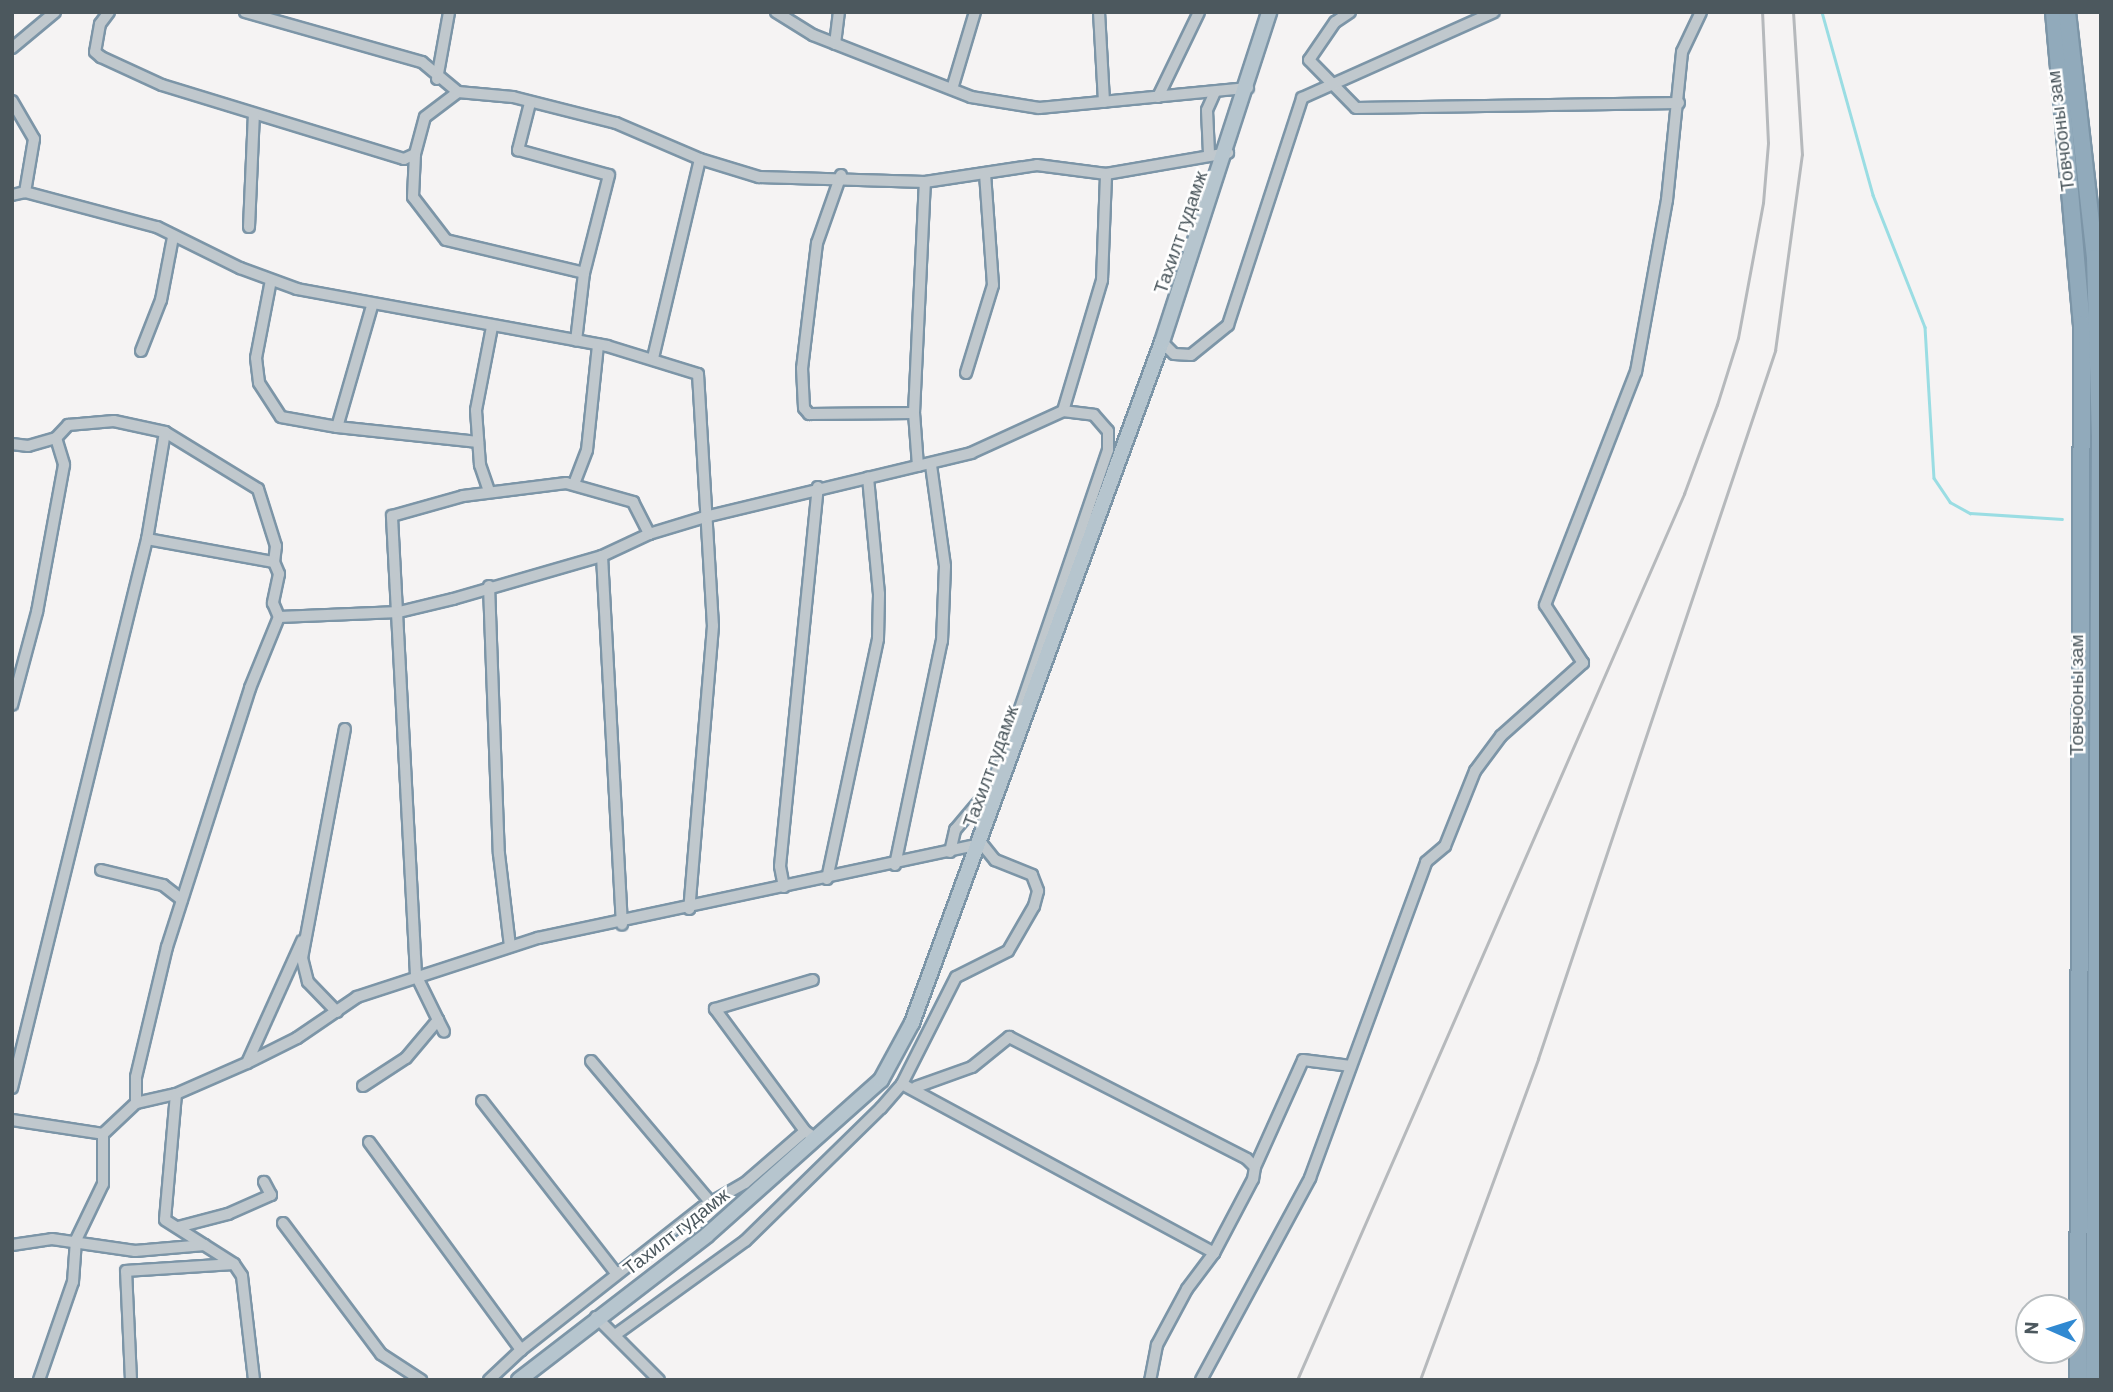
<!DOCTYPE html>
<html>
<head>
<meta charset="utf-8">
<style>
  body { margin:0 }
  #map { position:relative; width:2113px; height:1392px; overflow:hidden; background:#f5f3f3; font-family:Barlow,sans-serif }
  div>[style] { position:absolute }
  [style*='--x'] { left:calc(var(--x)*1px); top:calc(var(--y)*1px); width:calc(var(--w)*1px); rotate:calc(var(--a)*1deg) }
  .stream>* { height:2.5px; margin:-1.25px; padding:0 1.25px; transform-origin:1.25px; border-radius:1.25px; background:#9adde3 }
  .roads { filter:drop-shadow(2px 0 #7c95a7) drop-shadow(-2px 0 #7c95a7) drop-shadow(0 2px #7c95a7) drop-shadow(0 -2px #7c95a7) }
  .minor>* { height:10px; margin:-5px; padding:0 5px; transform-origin:5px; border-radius:5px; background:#c0c8cd }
  .major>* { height:14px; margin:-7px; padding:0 7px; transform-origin:7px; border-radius:7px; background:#b6c5ce }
  .highway>* { height:16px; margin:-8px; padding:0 8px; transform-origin:8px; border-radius:8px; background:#91aabb }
  .rail>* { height:2.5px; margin:-1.25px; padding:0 1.25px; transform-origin:1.25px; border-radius:1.25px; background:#b6b9bc }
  span { translate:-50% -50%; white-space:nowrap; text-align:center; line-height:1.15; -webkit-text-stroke:5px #fff; paint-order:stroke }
  .street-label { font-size:19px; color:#4c585e }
  .frame { position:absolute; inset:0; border:14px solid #4c585e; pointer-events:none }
  .north { position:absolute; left:2015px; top:1294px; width:70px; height:70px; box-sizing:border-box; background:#fff; border:2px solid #b7bcbf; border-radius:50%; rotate:273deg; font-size:19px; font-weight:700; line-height:28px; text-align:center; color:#4c585e }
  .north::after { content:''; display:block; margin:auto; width:24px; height:32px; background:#3189d1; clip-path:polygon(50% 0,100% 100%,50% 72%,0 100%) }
</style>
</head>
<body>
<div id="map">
  <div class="stream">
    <div style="--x:1822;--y:12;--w:190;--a:74.4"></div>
    <div style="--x:1873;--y:195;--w:142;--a:68.5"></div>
    <div style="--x:1925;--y:327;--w:151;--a:86.6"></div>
    <div style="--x:1934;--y:478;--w:29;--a:56"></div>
    <div style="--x:1950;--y:502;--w:23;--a:29"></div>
    <div style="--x:1970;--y:513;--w:92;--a:3.7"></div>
  </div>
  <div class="roads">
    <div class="minor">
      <div style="--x:109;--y:12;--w:15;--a:127"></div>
      <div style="--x:100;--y:24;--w:28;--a:100"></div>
      <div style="--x:95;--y:52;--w:8;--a:40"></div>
      <div style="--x:101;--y:57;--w:67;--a:24.7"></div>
      <div style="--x:162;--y:85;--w:253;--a:17"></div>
      <div style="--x:404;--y:159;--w:12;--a:-24"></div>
      <div style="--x:415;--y:154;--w:38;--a:-75"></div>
      <div style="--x:425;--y:117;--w:41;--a:-37.1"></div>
      <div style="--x:245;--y:12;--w:184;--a:15.8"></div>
      <div style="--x:422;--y:62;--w:47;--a:39.8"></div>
      <div style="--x:458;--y:92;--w:55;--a:5.2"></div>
      <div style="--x:513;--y:97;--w:106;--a:14.2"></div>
      <div style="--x:616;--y:123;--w:91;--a:23.2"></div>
      <div style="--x:700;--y:159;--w:62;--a:17"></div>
      <div style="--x:759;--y:177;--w:166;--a:1.7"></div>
      <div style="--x:925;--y:182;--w:113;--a:-8.6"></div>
      <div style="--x:1037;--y:165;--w:70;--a:7.4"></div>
      <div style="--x:1106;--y:174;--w:124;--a:-9.8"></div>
      <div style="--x:776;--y:12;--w:44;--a:31.9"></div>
      <div style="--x:813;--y:35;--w:170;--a:21.4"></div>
      <div style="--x:971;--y:97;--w:69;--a:9.2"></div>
      <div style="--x:1039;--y:108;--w:210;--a:-5.5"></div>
      <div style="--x:1099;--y:12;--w:90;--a:86.8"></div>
      <div style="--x:1350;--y:12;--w:18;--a:146"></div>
      <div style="--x:1335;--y:22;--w:46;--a:124.4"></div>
      <div style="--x:1309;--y:60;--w:67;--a:45.6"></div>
      <div style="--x:1356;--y:108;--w:323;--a:-0.9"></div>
      <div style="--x:835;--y:44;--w:32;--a:-83"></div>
      <div style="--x:12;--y:48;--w:56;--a:-39.9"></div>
      <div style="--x:437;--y:79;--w:68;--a:-79.8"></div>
      <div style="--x:952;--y:89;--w:80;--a:-73.4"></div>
      <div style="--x:1158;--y:97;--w:94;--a:-64.2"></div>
      <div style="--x:12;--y:101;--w:44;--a:59.9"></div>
      <div style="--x:34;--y:139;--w:54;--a:99.6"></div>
      <div style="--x:530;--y:103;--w:49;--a:104.3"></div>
      <div style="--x:518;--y:150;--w:94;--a:15.4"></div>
      <div style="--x:609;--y:175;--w:101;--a:104.3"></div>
      <div style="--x:1209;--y:153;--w:43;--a:-92.7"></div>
      <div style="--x:1207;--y:110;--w:20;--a:-66"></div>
      <div style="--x:415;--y:154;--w:43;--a:92.7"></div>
      <div style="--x:413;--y:197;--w:54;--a:52.5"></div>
      <div style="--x:446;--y:240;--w:142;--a:13.4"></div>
      <div style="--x:584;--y:273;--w:68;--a:96.7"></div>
      <div style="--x:841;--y:175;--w:72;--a:109.4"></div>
      <div style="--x:817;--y:243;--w:126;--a:96.8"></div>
      <div style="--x:802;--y:368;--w:40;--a:87.1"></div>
      <div style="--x:804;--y:408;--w:8;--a:50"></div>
      <div style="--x:809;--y:414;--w:105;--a:-0.5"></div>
      <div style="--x:12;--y:195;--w:13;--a:-13"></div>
      <div style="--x:25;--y:192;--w:137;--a:14.9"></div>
      <div style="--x:157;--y:227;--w:93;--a:26.3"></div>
      <div style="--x:240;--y:268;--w:61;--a:20.2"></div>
      <div style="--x:297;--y:289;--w:315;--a:10.4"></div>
      <div style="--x:607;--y:346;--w:95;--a:17.1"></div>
      <div style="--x:698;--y:374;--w:252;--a:86.6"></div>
      <div style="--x:713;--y:626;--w:284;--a:94.8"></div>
      <div style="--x:249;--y:227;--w:113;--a:-87.5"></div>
      <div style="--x:271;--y:280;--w:79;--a:100.9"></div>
      <div style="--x:256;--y:358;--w:25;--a:83"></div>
      <div style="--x:259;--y:383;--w:40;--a:57.1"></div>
      <div style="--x:281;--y:417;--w:57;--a:10.1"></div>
      <div style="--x:372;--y:306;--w:126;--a:106.1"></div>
      <div style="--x:337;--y:427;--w:142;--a:6.1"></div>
      <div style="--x:1162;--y:342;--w:17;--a:45"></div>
      <div style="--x:1174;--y:354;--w:17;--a:3"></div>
      <div style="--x:1191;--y:355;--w:48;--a:-39"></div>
      <div style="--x:1228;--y:325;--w:239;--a:-71.9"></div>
      <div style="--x:1302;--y:98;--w:210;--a:-24.1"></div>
      <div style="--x:141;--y:351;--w:55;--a:-68.6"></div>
      <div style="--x:161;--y:300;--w:64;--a:-79.2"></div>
      <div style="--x:653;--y:358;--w:204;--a:-76.7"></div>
      <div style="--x:966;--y:373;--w:92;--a:-72.9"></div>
      <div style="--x:993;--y:285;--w:112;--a:-94.1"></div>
      <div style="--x:1063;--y:411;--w:137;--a:-73.4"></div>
      <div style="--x:1102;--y:280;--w:106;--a:-87.8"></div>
      <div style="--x:165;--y:432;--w:109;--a:31.5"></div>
      <div style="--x:258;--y:489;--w:60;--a:72.5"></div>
      <div style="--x:276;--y:546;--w:16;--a:97"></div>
      <div style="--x:56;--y:438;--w:18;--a:-47"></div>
      <div style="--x:68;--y:425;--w:46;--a:-5"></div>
      <div style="--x:114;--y:421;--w:52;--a:12.2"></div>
      <div style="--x:165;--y:432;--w:109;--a:99.5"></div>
      <div style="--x:12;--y:444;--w:16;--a:7"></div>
      <div style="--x:28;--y:446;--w:29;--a:-16"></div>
      <div style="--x:56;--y:438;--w:28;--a:73"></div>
      <div style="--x:64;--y:465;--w:149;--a:100.4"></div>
      <div style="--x:37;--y:612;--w:96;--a:105"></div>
      <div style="--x:918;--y:466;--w:53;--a:-94.3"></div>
      <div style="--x:914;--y:413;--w:231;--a:-87.3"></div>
      <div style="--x:574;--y:484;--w:36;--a:-69"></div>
      <div style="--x:587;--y:450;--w:106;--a:-84"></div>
      <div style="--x:489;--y:491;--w:28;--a:-109"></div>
      <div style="--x:480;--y:465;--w:55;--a:-94.2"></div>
      <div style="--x:476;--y:410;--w:85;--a:-79.1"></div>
      <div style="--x:602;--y:556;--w:369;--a:86.9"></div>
      <div style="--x:489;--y:586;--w:268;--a:87.9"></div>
      <div style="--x:499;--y:854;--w:93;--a:83.2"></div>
      <div style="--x:950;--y:852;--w:23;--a:-77"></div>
      <div style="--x:955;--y:830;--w:50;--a:-49.9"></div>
      <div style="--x:987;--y:792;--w:40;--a:-65"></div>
      <div style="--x:895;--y:865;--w:229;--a:-78.2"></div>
      <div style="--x:942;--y:641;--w:75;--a:-87.7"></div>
      <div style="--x:945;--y:566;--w:102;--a:-97.9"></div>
      <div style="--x:101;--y:870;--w:64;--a:13.6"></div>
      <div style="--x:163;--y:885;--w:24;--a:38"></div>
      <div style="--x:827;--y:879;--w:245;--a:-78"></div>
      <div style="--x:878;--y:639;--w:45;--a:-88.7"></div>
      <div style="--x:879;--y:594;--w:117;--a:-95.4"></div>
      <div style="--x:784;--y:887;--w:21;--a:-101"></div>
      <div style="--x:780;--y:866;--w:381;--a:-84.3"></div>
      <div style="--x:337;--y:1012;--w:42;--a:-134"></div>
      <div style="--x:308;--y:982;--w:25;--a:-104"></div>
      <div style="--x:302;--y:958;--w:233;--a:-79.4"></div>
      <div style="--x:438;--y:1020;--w:13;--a:63"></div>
      <div style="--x:591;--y:1061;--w:186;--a:49.8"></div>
      <div style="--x:247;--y:1063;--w:134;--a:-65.7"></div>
      <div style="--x:902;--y:1084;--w:355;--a:28.4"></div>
      <div style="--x:1214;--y:1253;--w:45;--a:126.9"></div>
      <div style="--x:1187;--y:1289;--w:64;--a:118.2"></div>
      <div style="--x:1157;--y:1345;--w:36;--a:101"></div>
      <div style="--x:363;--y:1086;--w:51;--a:-33.1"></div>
      <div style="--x:406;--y:1058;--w:50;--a:-49.9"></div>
      <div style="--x:438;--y:1020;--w:50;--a:-116.1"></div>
      <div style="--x:416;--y:975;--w:460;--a:-93"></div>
      <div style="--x:392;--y:516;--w:74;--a:-15.7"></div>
      <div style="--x:463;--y:496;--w:104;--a:-7.2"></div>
      <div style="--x:566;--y:483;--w:70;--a:15.8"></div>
      <div style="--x:633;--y:502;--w:36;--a:63"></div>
      <div style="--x:916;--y:1087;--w:59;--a:-19.7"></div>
      <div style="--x:972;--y:1067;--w:48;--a:-39"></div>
      <div style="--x:1009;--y:1037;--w:267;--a:27.1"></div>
      <div style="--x:1247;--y:1159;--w:11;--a:45"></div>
      <div style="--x:1255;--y:1167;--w:12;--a:99"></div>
      <div style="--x:1253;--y:1179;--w:84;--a:117.8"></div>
      <div style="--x:12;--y:1088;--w:565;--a:-76.18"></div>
      <div style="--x:147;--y:539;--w:129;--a:10.3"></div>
      <div style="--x:274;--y:562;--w:13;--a:67"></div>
      <div style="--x:279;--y:574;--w:30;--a:102"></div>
      <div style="--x:273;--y:603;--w:15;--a:67"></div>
      <div style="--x:176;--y:1094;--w:126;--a:95"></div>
      <div style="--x:165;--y:1220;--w:82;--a:32.5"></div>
      <div style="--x:234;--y:1264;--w:14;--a:56"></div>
      <div style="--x:242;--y:1276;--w:105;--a:83.4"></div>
      <div style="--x:482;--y:1101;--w:218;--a:52.1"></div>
      <div style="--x:136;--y:1103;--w:26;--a:-90"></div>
      <div style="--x:136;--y:1077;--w:134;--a:-76.6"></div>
      <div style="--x:167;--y:947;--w:272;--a:-72.2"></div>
      <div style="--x:250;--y:688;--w:77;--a:-67.8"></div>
      <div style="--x:279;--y:617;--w:120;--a:-2.4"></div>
      <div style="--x:399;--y:612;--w:56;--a:-13.5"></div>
      <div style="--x:453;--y:599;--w:155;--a:-16.1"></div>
      <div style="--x:602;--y:556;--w:52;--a:-25.1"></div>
      <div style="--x:649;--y:534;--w:59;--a:-16.9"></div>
      <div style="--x:705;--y:517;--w:274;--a:-13.5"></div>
      <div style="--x:971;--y:453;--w:101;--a:-24.5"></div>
      <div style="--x:1063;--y:411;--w:31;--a:7"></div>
      <div style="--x:1094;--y:415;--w:21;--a:49"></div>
      <div style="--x:1108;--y:431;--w:19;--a:90"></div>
      <div style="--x:1108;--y:450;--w:304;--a:108.8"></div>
      <div style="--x:12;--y:1120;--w:92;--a:8.7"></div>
      <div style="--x:103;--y:1134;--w:45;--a:-43.2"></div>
      <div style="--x:136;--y:1103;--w:41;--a:-12.7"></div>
      <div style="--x:176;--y:1094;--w:77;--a:-23.6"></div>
      <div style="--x:247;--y:1063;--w:56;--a:-26.6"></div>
      <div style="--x:297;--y:1038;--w:73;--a:-34.3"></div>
      <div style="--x:357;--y:997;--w:190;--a:-18.1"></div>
      <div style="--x:538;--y:938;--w:454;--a:-12"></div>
      <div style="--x:982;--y:844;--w:21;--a:51"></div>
      <div style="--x:995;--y:860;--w:40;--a:22"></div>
      <div style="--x:1032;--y:875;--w:17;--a:69"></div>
      <div style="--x:1038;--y:891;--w:16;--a:105"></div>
      <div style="--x:1034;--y:906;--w:52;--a:120"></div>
      <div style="--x:1008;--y:951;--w:58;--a:153.4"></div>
      <div style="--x:956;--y:977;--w:120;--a:116.8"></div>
      <div style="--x:902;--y:1084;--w:32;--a:131"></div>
      <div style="--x:881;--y:1108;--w:190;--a:135.6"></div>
      <div style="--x:745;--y:1241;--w:160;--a:144.1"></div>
      <div style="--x:805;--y:1131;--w:152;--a:-126.4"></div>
      <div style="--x:715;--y:1009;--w:102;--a:-16.5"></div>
      <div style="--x:369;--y:1142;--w:258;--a:53.8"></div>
      <div style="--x:521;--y:1350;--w:44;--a:136.8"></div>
      <div style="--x:1255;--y:1167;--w:117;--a:-65.8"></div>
      <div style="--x:1303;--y:1060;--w:48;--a:7.1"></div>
      <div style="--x:283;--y:1223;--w:164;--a:53.2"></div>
      <div style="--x:381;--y:1354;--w:48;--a:33"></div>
      <div style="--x:178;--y:1227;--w:52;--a:-14.6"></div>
      <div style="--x:228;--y:1214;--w:47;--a:-23.8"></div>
      <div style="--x:271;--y:1195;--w:15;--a:-118"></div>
      <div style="--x:12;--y:1245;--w:40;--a:-8.5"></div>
      <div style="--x:52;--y:1239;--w:84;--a:8.2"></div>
      <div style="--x:135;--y:1251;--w:70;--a:-4.9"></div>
      <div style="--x:596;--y:1317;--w:89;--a:45"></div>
      <div style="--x:521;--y:1350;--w:231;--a:-38.2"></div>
      <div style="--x:703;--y:1207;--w:48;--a:-29.7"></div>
      <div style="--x:745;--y:1183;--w:79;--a:-40.9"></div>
      <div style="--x:805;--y:1131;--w:12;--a:35"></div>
      <div style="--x:39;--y:1380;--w:104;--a:-70.9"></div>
      <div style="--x:73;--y:1282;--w:42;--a:-85.9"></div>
      <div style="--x:76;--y:1240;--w:62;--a:-64.3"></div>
      <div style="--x:103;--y:1184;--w:50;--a:-90"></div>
      <div style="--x:131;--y:1380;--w:109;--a:-92.6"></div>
      <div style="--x:126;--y:1271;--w:107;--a:-3.7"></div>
      <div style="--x:1201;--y:1380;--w:230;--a:-61.6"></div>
      <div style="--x:1310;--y:1178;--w:337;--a:-69.8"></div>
      <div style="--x:1426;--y:862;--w:25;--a:-40"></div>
      <div style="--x:1445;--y:846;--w:81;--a:-68.2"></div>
      <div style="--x:1475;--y:771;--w:44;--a:-53.4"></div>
      <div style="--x:1501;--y:736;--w:110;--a:-41.7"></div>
      <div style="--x:1583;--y:663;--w:69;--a:-123.2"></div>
      <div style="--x:1545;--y:605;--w:250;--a:-68.7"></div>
      <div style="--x:1636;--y:372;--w:175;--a:-79.8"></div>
      <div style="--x:1667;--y:200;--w:149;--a:-84.2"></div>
      <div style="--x:1682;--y:52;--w:44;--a:-64.6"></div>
    </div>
    <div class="major">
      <div style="--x:519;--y:1380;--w:237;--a:-37.6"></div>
      <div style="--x:707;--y:1235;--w:233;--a:-41.7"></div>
      <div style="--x:881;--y:1080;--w:65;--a:-61.5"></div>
      <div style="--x:912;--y:1023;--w:725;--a:-69.84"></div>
      <div style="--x:1162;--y:342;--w:347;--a:-72"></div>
    </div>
    <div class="highway">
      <div style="--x:2054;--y:12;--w:313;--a:84.9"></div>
      <div style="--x:2082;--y:324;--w:1056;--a:90.22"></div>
      <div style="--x:2067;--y:12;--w:248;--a:83.5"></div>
      <div style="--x:2095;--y:258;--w:177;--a:88.4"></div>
      <div style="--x:2100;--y:435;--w:945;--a:90.36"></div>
    </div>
  </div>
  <div class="rail">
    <div style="--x:1297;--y:1380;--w:967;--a:-66.4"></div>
    <div style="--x:1684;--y:494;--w:95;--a:-69.7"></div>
    <div style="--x:1717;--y:405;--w:70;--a:-72.6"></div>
    <div style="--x:1738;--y:338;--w:137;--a:-79.5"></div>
    <div style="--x:1763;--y:203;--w:60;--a:-85.2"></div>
    <div style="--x:1768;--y:143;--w:131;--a:-92.6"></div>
    <div style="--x:1420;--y:1380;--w:342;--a:-69.8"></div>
    <div style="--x:1538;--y:1059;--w:747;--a:-71.49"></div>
    <div style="--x:1775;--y:351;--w:198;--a:-82.2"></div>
    <div style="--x:1802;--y:155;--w:143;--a:-93.6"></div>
  </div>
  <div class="street-label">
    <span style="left:2060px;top:131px;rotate:-97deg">Товчооны зам</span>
    <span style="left:1180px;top:232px;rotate:-71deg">Тахилт гудамж</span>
    <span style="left:2076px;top:695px;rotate:-90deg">Товчооны зам</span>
    <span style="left:990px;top:766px;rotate:-70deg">Тахилт гудамж</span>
    <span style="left:676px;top:1231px;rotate:-38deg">Тахилт гудамж</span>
  </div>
  <div class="frame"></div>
  <div class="north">N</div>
</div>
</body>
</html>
